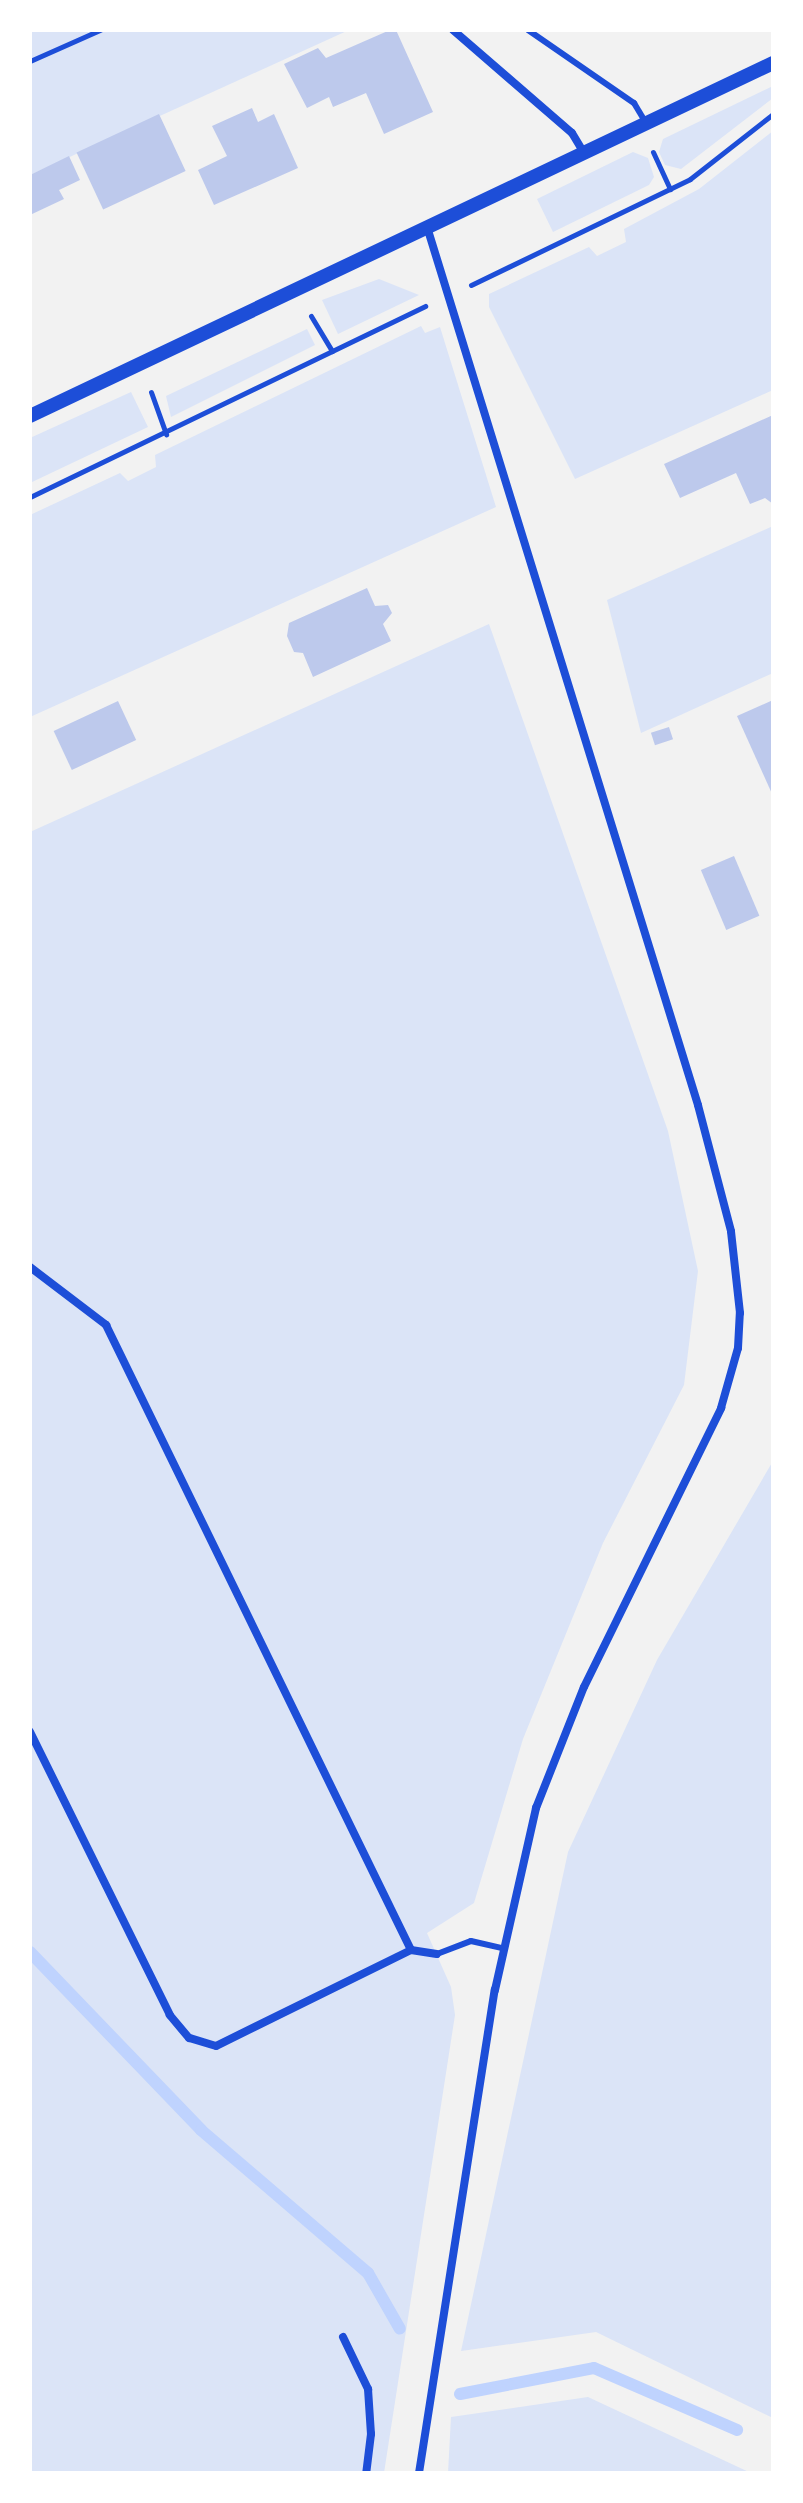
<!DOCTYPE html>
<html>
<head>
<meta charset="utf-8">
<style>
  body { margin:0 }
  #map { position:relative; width:803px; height:2503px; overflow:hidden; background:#f2f2f2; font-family:Lato,sans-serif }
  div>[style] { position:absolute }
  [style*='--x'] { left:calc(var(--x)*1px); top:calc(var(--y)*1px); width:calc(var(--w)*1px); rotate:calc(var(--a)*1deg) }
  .green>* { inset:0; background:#dbe4f7 }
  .stream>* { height:12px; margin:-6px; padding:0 6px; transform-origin:6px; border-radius:6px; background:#bfd3fe }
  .building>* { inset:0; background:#bdc9ec; transform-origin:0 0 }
  .path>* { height:5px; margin:-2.5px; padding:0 2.5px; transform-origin:2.5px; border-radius:2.5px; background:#1d4ed8 }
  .service>* { height:6px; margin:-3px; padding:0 3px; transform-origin:3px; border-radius:3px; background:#1d4ed8 }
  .minor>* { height:8px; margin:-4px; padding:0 4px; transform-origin:4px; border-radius:4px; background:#1d4ed8 }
  .tertiary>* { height:14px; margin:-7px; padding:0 7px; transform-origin:7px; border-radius:7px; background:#1d4ed8 }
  span { translate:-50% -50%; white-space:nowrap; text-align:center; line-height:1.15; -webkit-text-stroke:6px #fff; paint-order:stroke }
  .frame { position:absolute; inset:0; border:32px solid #fff; pointer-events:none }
</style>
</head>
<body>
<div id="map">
  <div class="green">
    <div style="clip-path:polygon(30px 30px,349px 30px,30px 175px)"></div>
    <div style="clip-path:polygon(773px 86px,773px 98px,681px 169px,665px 165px,659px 152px,663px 139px)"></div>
    <div style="clip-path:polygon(773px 131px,773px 390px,575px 479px,489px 307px,489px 294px,589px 247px,597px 256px,626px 242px,624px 229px,699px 189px)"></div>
    <div style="clip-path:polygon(633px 152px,648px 158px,654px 177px,649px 185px,553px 232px,537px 199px)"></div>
    <div style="clip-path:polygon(379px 279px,419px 295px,338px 334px,322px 300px)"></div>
    <div style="clip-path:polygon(421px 326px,425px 333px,440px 327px,496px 507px,30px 717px,30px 515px,120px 473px,128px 481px,156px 467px,155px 455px)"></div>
    <div style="clip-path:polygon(307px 329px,315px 345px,171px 417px,166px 396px)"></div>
    <div style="clip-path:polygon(131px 392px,148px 427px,30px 483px,30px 438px)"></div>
    <div style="clip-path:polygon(773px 526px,773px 673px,641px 733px,607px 600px)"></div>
    <div style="clip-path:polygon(489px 624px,668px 1131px,698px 1271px,684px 1385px,603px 1543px,523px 1739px,474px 1903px,427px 1933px,451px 1987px,455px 2015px,384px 2473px,30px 2473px,30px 832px)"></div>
    <div style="clip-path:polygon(773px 1461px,773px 2418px,596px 2332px,461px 2351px,568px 1852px,657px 1660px)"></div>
    <div style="clip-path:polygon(588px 2397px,751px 2473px,448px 2473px,451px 2417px)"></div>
  </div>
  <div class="stream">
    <div style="--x:30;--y:1952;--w:247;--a:46.1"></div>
    <div style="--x:201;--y:2130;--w:220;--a:40.6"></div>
    <div style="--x:368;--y:2273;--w:64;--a:60.3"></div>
    <div style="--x:460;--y:2394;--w:136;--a:-11"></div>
    <div style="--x:594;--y:2368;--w:156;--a:23.4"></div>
  </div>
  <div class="building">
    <div style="clip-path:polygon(390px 30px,396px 30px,433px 112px,384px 134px,366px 93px,333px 107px,329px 97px,307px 108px,284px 64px,318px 48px,326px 58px)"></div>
    <div style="clip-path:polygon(252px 108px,258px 122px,274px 114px,298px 168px,214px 205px,198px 170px,227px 156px,212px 126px)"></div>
    <div style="left:159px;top:114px;width:63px;height:91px;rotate:65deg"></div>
    <div style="clip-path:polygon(69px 156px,80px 180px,59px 190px,64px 199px,30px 215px,30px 175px)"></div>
    <div style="clip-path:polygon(773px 415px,773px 504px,765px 498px,750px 504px,736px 473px,680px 498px,664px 464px)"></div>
    <div style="clip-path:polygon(367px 588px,375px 606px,388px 605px,392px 613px,383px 624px,391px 641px,313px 677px,303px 653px,294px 652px,287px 636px,289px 623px)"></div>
    <div style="clip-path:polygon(773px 700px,773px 796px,737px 716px)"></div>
    <div style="left:118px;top:701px;width:43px;height:71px;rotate:65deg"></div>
    <div style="left:669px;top:727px;width:13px;height:19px;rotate:72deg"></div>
    <div style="left:734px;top:856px;width:65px;height:36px;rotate:67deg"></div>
  </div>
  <div class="path">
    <div style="--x:30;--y:61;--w:77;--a:-23.9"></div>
    <div style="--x:653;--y:152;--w:41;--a:65.3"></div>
    <div style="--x:471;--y:285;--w:243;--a:-25.8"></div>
    <div style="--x:690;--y:179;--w:105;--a:-38.1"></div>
    <div style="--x:311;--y:316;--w:41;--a:59"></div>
    <div style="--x:151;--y:392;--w:45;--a:70.3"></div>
    <div style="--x:30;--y:497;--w:439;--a:-25.8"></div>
  </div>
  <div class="service">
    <div style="--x:528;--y:30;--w:129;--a:34.6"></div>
    <div style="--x:634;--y:103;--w:23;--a:59"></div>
    <div style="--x:437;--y:1954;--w:36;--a:-21"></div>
    <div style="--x:471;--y:1941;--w:32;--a:13"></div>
  </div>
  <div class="minor">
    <div style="--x:453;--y:30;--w:157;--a:40.9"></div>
    <div style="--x:572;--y:133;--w:23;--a:59"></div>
    <div style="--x:30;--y:1267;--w:96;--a:37.3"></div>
    <div style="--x:106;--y:1325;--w:695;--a:63.99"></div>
    <div style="--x:411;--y:1950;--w:217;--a:153.8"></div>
    <div style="--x:216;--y:2046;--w:28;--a:-163"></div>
    <div style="--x:189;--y:2038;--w:30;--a:-130"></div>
    <div style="--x:170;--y:2015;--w:316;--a:-116.3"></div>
    <div style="--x:411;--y:1950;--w:26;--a:9"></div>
    <div style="--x:343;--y:2337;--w:58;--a:64.3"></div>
    <div style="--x:368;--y:2389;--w:45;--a:86.2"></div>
    <div style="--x:371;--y:2434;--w:39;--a:97"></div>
    <div style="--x:419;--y:2473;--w:489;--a:-81.1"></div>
    <div style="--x:495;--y:1990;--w:187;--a:-77.3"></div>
    <div style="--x:536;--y:1808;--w:130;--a:-68.4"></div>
    <div style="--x:584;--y:1687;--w:311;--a:-63.8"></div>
    <div style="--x:721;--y:1408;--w:62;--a:-74.2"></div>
    <div style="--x:738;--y:1348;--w:35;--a:-87"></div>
    <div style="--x:740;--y:1313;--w:82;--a:-96.3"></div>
    <div style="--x:731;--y:1231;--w:130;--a:-104.7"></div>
    <div style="--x:698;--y:1105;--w:919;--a:-107.15"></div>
  </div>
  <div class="tertiary">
    <div style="--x:30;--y:416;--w:823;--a:-25.41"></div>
  </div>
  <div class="frame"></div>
</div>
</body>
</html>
